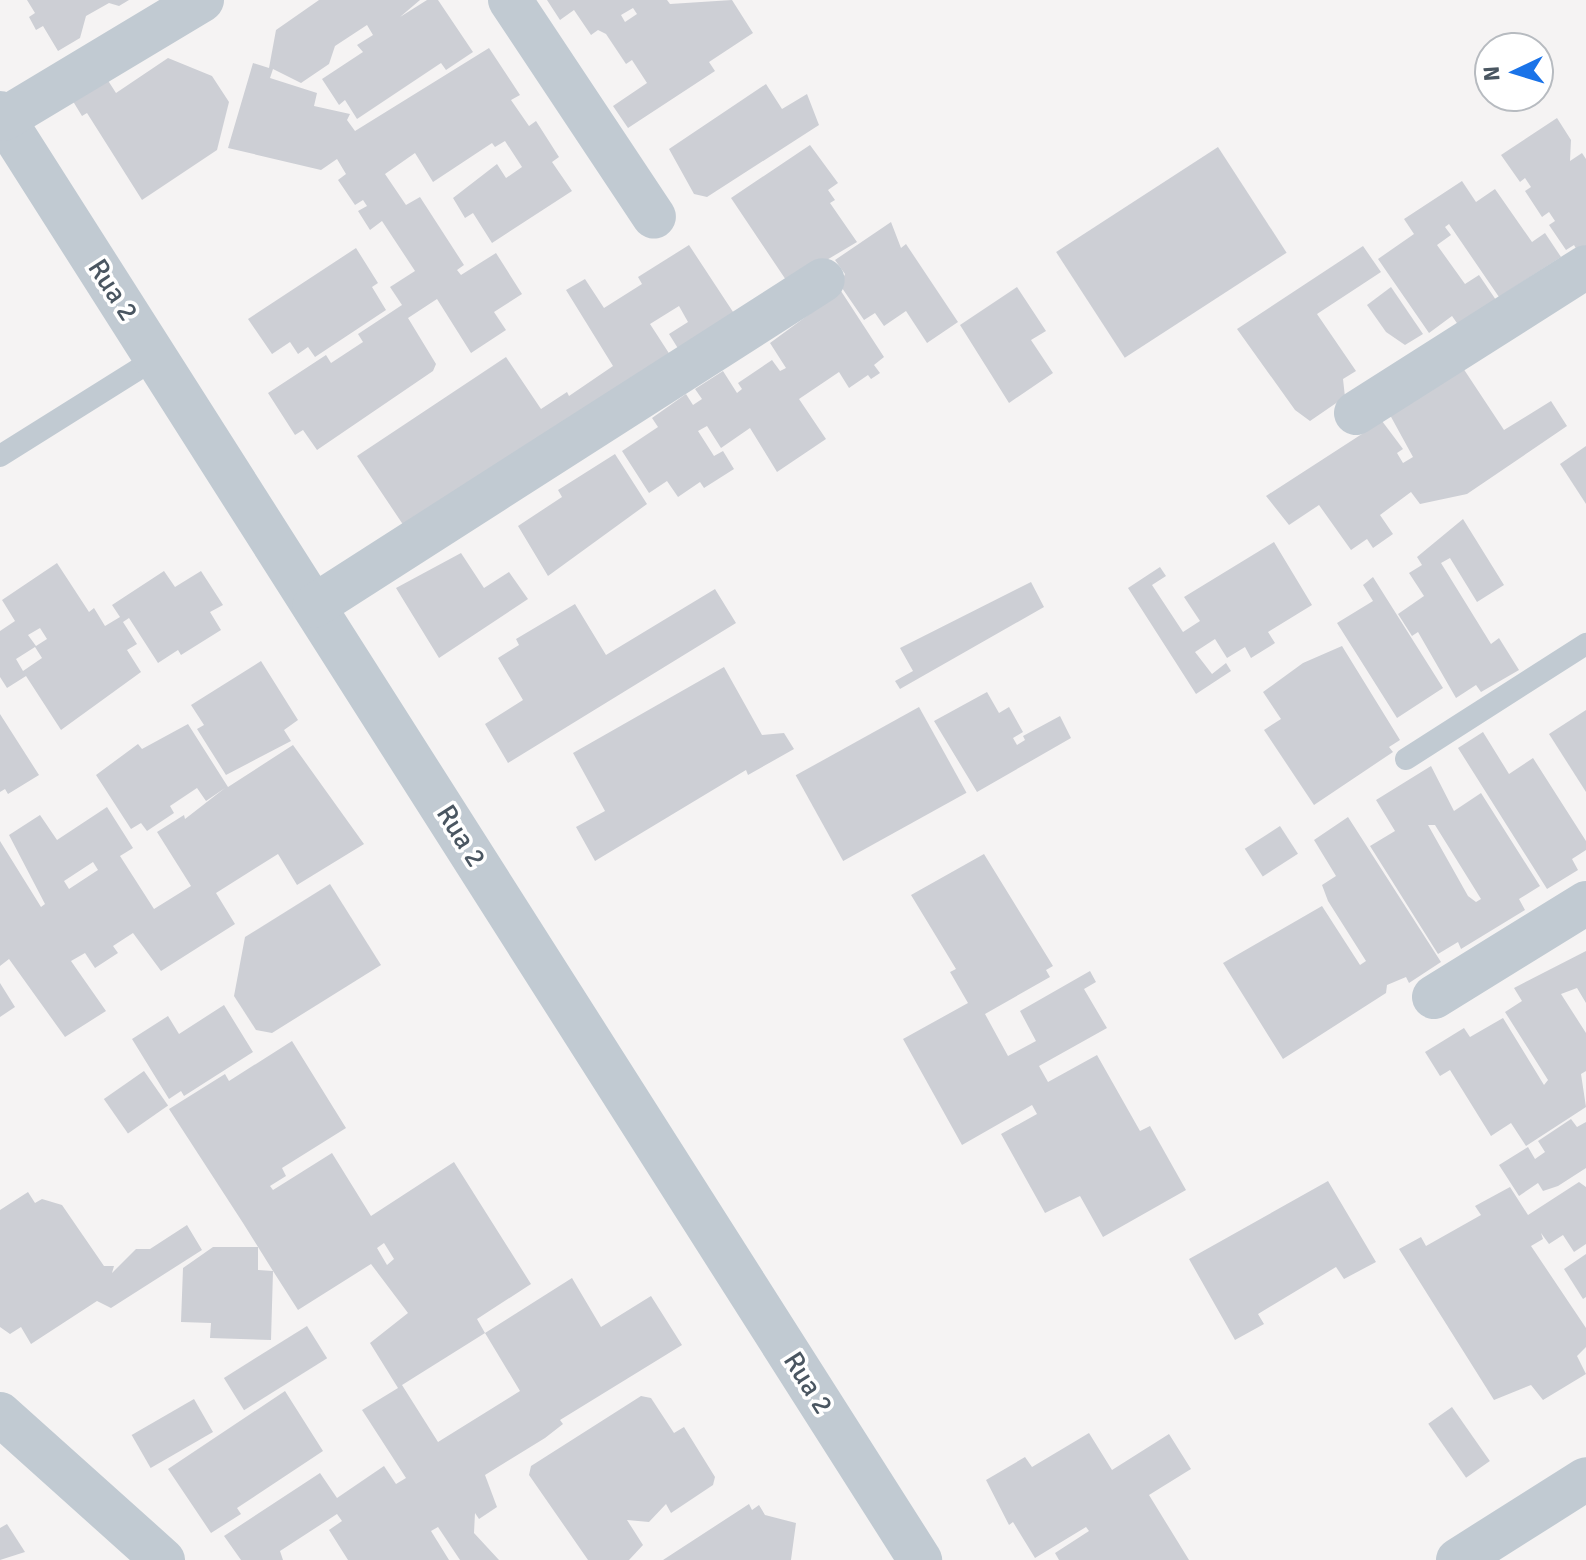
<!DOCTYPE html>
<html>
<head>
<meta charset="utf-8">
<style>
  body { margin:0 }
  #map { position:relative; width:1586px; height:1560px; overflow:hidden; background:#f5f3f3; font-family:Signika,sans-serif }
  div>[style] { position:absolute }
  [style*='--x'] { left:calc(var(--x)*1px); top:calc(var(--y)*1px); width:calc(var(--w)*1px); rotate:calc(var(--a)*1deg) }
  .building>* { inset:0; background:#cdcfd5; transform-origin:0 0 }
  .lane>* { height:22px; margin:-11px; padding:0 11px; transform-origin:11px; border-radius:11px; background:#c1cad2 }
  .street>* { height:44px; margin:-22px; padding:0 22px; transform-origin:22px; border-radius:22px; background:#c1cad2 }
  span { translate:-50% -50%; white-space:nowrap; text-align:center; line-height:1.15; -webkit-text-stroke:7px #fff; paint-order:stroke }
  .street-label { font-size:28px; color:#4a5661 }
  .north { position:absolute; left:1474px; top:32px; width:80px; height:80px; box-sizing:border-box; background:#fff; border:2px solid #b7bbc0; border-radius:50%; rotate:266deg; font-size:22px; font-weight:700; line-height:32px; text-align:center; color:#4a5661 }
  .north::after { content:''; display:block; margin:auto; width:28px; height:36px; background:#1a73e8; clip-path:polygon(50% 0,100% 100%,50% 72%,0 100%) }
</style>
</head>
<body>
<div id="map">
  <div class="building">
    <div style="clip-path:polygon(27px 0,129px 0,119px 6px,109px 3px,86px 16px,80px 38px,58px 51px,43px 26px,36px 30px,29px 17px,35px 13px)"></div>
    <div style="clip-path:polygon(319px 0,420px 0,400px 17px,427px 0,438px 0,473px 52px,446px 70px,441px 63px,357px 119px,345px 100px,339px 105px,322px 79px,363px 52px,357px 45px,373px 35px,367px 25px,335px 46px,329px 64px,301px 83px,273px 69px,270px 78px,317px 93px,314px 106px,350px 114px,347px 120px,355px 131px,489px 48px,520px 95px,511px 100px,529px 126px,536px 121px,559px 157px,552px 162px,572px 191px,492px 243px,473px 213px,465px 218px,453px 198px,497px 164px,506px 178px,522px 167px,505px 141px,495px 147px,492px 143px,433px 182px,415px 153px,385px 174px,406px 205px,420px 197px,464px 265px,457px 270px,461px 275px,496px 253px,522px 294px,494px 312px,506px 330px,471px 353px,437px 299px,408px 318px,436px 364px,433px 371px,317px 450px,303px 430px,295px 435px,268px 393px,326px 355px,331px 363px,363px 342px,358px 334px,402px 305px,390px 287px,415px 271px,382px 221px,370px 230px,358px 211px,367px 206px,363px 200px,355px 205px,338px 180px,346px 174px,337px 159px,321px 170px,228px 148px,253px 63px,269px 68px,276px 30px)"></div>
    <div style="clip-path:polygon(evenodd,547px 0,667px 0,670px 4px,732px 0,753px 33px,709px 62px,715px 71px,628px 128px,613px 106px,647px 83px,632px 60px,626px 64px,606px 34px,598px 30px,591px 35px,574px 10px,560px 20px,547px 0,633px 8px,637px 14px,625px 22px,621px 15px,633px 8px)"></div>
    <div style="clip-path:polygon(91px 54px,116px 93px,168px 58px,212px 76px,229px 102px,217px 150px,142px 200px,87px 113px,82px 116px,71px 98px)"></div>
    <div style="clip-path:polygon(766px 84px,782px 109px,807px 94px,819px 125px,707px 197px,694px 194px,669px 149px)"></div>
    <div style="clip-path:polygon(1557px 118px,1571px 140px,1570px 161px,1582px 153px,1586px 159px,1586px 249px,1579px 254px,1574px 245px,1566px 250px,1549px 225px,1555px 221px,1549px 212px,1542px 217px,1525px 191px,1531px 187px,1525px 178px,1520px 182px,1501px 155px)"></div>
    <div style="clip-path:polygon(810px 145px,838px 183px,828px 190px,835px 200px,830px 203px,857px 242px,788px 283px,731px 198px)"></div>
    <div style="left:1218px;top:147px;width:126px;height:193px;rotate:57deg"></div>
    <div style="clip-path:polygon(1462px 181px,1476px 202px,1495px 189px,1532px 242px,1545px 233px,1561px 257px,1499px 297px,1449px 224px,1445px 227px,1451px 235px,1437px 245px,1465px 284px,1479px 275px,1496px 300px,1459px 326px,1452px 316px,1429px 333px,1378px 259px,1414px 234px,1404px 219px)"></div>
    <div style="clip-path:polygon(891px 222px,901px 248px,906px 244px,958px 322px,927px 343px,906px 311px,884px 326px,875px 313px,864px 320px,840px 285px,845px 274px,835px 260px)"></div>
    <div style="clip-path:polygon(689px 245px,739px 321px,684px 358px,669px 334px,688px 322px,679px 306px,650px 324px,674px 361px,410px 535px,357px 456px,506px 357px,541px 409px,567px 392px,569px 396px,613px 366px,566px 290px,585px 279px,604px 308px,642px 284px,638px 277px)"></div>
    <div style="clip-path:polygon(1363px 246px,1381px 272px,1317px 314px,1356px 371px,1343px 379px,1345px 397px,1310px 421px,1295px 410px,1237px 329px)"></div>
    <div style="clip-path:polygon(356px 248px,378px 283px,372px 287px,386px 310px,315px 357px,308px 347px,298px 354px,290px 342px,272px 354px,248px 319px)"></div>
    <div style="clip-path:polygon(1017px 287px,1046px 331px,1031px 340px,1053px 373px,1009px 403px,960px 325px)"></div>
    <div style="clip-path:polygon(1391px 287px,1423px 334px,1405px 345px,1386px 332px,1367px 305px)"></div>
    <div style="clip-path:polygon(841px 291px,884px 357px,874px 365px,880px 373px,871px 379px,868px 375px,849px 388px,839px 372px,799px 399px,826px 439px,777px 472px,750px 428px,721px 448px,707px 426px,698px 431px,714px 456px,723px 451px,734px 469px,704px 488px,700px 482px,678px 497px,667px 481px,649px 493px,622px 451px,658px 427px,652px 418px,686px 394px,693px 405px,702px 399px,695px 389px,723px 371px,737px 393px,742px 389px,738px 383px,772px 360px,780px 371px,786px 368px,770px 343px)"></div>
    <div style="clip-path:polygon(1463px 368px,1504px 430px,1551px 401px,1567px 426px,1467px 494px,1420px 504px,1411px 492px,1380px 515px,1393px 534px,1373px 548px,1367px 539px,1351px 550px,1319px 505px,1289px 525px,1266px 496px,1382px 421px,1403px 449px,1397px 453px,1403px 463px,1413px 457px,1390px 415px)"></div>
    <div style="clip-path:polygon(1586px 446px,1586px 504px,1560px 464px)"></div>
    <div style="clip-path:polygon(615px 454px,647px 504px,548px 576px,518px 526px,562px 497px,558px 490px)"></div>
    <div style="clip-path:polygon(1463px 519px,1504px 585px,1477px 602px,1450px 558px,1441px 563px,1491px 644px,1499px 638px,1519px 670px,1481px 692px,1476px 685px,1456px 698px,1418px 632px,1412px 636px,1398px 614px,1424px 596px,1409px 573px,1422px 565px,1417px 557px)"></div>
    <div style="clip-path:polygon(1274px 542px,1312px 605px,1268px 632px,1275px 643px,1251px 658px,1245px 647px,1227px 658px,1215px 639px,1195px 652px,1212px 674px,1226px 663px,1231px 671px,1196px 694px,1128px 588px,1160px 567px,1166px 576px,1152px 585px,1183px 632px,1200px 621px,1184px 597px)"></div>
    <div style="clip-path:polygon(461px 553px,484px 588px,509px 572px,528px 599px,439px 658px,396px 588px)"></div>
    <div style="clip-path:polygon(evenodd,57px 563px,89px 612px,94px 608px,105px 626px,120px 617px,112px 605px,164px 571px,175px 587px,201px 571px,223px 605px,210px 612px,221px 630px,181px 655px,178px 650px,158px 663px,129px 618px,123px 622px,137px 644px,127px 650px,141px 672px,61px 730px,26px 676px,7px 688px,0 677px,0 631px,15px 621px,2px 600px,57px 563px,40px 628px,47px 639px,36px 646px,28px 635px,40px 628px,57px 563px,35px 647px,42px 658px,23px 671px,16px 659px,35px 647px)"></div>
    <div style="clip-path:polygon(1373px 577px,1443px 688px,1397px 718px,1337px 623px,1373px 601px,1363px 585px)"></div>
    <div style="clip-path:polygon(1031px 582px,1044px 607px,900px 689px,895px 681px,913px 671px,900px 648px)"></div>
    <div style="clip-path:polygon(715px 589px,736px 623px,508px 763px,485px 724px,523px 700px,498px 658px,519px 645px,516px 639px,575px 604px,606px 655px)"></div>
    <div style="clip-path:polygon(1342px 646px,1400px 740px,1389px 747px,1393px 752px,1314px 805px,1264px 730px,1281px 719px,1263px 692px,1303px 663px)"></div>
    <div style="clip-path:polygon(261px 661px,298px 720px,284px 730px,291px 741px,226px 775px,197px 729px,204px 725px,191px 705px)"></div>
    <div style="clip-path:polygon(724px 667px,762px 735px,784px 733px,794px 749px,748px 775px,746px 770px,595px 861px,576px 827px,605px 811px,573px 753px)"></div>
    <div style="clip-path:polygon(987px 692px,999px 713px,1009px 707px,1023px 732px,1013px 738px,1017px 745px,1025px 740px,1023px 736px,1060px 716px,1071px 738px,977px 792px,934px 721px)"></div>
    <div style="left:919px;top:707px;width:98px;height:141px;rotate:61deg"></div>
    <div style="clip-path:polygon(1586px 710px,1586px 792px,1549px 734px)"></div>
    <div style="clip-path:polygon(0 714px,39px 775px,8px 794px,5px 789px,0 792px)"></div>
    <div style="clip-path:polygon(evenodd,188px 724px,228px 787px,293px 745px,364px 844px,297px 885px,278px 854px,216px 893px,235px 924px,161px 971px,133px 933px,113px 946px,118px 953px,95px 968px,85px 953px,71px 961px,106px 1011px,65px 1037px,9px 959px,0 966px,0 841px,41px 907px,45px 904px,9px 835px,40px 815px,57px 840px,107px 807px,133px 848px,120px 856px,154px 909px,191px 886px,157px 832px,184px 815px,185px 819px,225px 788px,206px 801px,197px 788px,170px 806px,174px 813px,147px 831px,141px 823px,131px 829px,96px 775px,138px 744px,142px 749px,188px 724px,93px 862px,98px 870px,69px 889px,64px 881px,93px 862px)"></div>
    <div style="clip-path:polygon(1483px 732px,1509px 774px,1533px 758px,1586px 841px,1586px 850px,1572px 859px,1578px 870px,1547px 889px,1458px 748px)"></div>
    <div style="clip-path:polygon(evenodd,1431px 766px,1454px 811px,1481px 793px,1540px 886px,1519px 899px,1525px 910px,1461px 949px,1458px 942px,1438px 954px,1370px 846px,1395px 831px,1376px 800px,1431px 766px,1428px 825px,1435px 825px,1481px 899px,1476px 902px,1468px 896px,1428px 825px)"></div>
    <div style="clip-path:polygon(1348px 817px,1441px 962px,1409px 983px,1406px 977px,1387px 985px,1386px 993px,1283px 1059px,1223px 963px,1322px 906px,1360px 965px,1366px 961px,1328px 901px,1322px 885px,1336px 876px,1314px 840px)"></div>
    <div style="left:1280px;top:826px;width:33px;height:42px;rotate:57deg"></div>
    <div style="clip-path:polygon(984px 854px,1053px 966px,1046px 970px,1050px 977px,985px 1014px,1008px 1056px,1036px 1041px,1020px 1011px,1090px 971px,1096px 982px,1084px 989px,1107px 1028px,1039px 1066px,1048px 1082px,1097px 1055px,1140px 1131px,1150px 1126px,1186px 1190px,1103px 1237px,1080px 1196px,1045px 1213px,1001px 1134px,1037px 1114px,1032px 1105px,962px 1145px,903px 1039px,968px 1003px,950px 972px,956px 969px,911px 895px)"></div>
    <div style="clip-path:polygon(330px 884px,381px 965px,272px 1033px,256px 1030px,234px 996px,245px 937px)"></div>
    <div style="clip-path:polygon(1586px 951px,1586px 1003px,1577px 988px,1561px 994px,1586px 1033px,1586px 1071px,1581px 1074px,1586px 1107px,1526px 1146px,1511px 1123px,1491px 1136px,1450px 1070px,1440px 1076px,1425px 1052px,1464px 1028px,1470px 1037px,1503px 1018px,1544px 1085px,1548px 1080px,1505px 1012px,1522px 1001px,1514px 988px)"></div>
    <div style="clip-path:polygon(0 983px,15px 1007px,0 1017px)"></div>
    <div style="clip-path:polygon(224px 1005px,253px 1052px,184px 1096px,181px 1091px,169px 1099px,132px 1039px,168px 1016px,179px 1034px)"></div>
    <div style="clip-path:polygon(evenodd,292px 1041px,346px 1128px,282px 1168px,286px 1176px,270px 1186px,273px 1190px,332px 1153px,371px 1216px,454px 1162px,531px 1284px,477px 1319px,485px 1333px,572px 1278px,601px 1327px,651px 1296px,682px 1345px,560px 1420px,563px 1424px,545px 1438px,485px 1475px,497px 1507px,479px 1519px,475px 1513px,474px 1533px,499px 1560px,460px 1560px,438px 1527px,431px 1531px,449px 1560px,348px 1560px,329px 1530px,342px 1521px,337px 1514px,280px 1551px,283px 1560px,241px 1560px,224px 1536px,320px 1473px,337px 1498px,384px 1466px,396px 1484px,406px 1478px,362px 1410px,398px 1388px,370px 1343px,408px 1313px,371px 1264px,298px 1310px,273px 1271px,271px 1340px,210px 1338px,211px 1323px,181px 1322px,183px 1268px,213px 1247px,258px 1247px,258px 1270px,273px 1271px,243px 1223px,169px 1109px,225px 1074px,229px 1081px,292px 1041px,384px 1243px,394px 1259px,387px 1265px,377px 1248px,384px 1243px,292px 1041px,485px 1333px,520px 1391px,438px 1442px,402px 1385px,485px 1333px)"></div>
    <div style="left:144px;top:1071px;width:42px;height:49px;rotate:55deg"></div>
    <div style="clip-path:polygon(1571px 1119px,1577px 1127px,1586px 1122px,1586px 1168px,1558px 1186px,1543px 1191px,1538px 1183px,1519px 1196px,1499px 1165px,1528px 1147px,1535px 1159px,1545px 1152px,1538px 1141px)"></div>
    <div style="clip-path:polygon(1328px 1181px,1376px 1262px,1344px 1279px,1336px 1267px,1258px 1314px,1264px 1324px,1235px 1340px,1189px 1259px)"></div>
    <div style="clip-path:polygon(1579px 1182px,1586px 1187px,1586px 1244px,1574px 1252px,1563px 1235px,1549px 1244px,1541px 1233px,1543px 1239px,1531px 1246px,1586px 1328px,1586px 1347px,1577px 1356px,1586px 1374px,1543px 1400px,1531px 1385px,1494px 1400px,1399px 1249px,1421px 1237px,1426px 1246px,1481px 1215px,1475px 1206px,1510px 1187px,1528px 1215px)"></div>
    <div style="clip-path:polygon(28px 1192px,35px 1203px,42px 1199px,62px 1205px,104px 1266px,114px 1266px,112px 1273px,136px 1249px,150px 1249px,187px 1225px,202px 1250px,111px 1308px,97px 1301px,31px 1344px,21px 1327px,10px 1334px,0 1327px,0 1210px)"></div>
    <div style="clip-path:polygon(1586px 1254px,1586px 1297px,1583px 1299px,1564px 1269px)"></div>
    <div style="left:307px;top:1326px;width:38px;height:98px;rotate:58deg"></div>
    <div style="clip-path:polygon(285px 1391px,323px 1451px,237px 1508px,241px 1514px,211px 1533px,168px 1469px)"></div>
    <div style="clip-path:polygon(641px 1396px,651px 1398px,674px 1433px,684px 1427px,715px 1477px,713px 1485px,671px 1513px,666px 1504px,649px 1522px,627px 1520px,643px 1545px,629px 1560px,588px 1560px,529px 1475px,531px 1466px)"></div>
    <div style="left:194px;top:1399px;width:38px;height:72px;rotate:60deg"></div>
    <div style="left:1452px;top:1407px;width:66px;height:29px;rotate:55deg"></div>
    <div style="clip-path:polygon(1089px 1433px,1112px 1470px,1169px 1434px,1191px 1469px,1149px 1495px,1189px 1560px,1059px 1560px,1055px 1553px,1089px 1531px,1086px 1527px,1035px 1558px,1013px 1522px,1009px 1525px,986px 1480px,1025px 1457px,1032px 1467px)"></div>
    <div style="clip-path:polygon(749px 1504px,752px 1510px,759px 1505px,765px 1515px,796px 1523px,791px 1560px,663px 1560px)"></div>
    <div style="clip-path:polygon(7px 1524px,25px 1552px,0 1560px,0 1528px)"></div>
  </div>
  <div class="lane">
    <div style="--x:0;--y:456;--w:184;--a:-32.1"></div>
    <div style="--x:1406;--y:759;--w:214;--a:-32.6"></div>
  </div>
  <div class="street">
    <div style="--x:510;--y:0;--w:260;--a:56.4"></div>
    <div style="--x:0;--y:113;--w:1715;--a:57.55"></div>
    <div style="--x:4;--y:119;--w:231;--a:-31"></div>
    <div style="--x:1356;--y:413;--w:272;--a:-32.4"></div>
    <div style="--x:314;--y:606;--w:604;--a:-32.64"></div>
    <div style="--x:1434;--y:997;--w:179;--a:-31.7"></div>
    <div style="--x:0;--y:1414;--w:219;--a:41.9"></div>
    <div style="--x:1458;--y:1560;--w:151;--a:-32.3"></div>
  </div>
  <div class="street-label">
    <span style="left:113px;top:290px;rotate:57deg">Rua 2</span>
    <span style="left:461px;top:836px;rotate:58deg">Rua 2</span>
    <span style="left:808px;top:1383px;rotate:58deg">Rua 2</span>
  </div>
  <div class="north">N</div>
</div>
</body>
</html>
